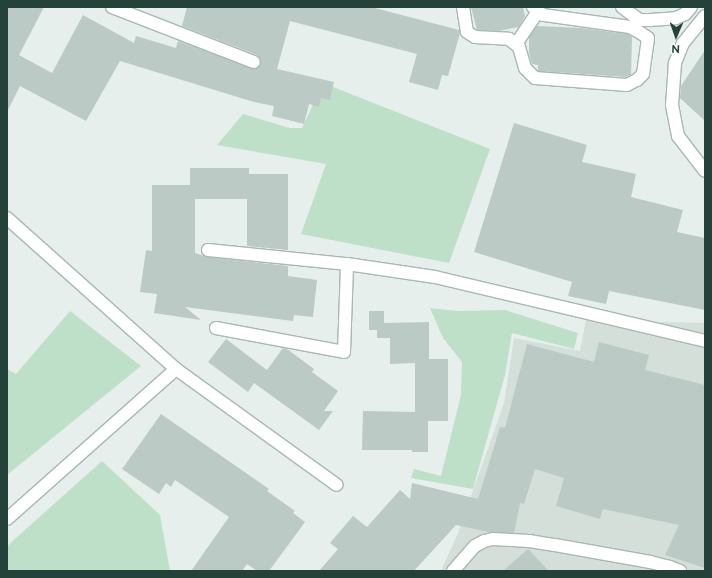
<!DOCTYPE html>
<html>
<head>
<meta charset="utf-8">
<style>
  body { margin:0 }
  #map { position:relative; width:712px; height:578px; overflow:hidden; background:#e6efeb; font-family:Raleway,sans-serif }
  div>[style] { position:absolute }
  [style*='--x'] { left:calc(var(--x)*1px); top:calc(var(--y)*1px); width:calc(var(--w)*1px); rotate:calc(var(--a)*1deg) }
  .built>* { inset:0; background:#d4dfda }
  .green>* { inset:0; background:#bfe0c8 }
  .building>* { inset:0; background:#bbcac4 }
  .roads { filter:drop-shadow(1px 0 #a8b8b2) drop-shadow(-1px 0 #a8b8b2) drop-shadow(0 1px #a8b8b2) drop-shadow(0 -1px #a8b8b2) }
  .minor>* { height:12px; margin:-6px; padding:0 6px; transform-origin:6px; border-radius:6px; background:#fff }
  span { translate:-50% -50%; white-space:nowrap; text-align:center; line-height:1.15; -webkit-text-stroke:4px #f7fbf9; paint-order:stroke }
  .frame { position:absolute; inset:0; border:8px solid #24423a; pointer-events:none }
  .north { position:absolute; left:656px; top:16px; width:40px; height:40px; -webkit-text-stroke:3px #f7fbf9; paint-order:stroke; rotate:182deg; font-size:11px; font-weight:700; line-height:16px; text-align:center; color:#24423a }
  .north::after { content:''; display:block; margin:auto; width:14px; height:18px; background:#24423a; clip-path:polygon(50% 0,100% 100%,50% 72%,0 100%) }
</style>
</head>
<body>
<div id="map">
  <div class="built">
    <div style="clip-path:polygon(586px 320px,705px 323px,705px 571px,441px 571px,458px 533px,504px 403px,514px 338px,580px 351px)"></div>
  </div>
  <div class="green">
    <div style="clip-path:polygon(323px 83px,490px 149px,449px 263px,301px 234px,326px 164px,217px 145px,243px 114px,290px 128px,302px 128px)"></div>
    <div style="clip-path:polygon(430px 308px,457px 311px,505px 310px,578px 333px,574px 349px,512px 333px,505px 375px,473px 489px,411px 478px,414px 469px,441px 476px,461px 395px,462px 362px,443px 338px)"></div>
    <div style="clip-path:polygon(70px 311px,141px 366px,7px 475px,7px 369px,16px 374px)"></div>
    <div style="clip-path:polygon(102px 461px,160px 515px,170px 571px,7px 571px,7px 546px)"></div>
  </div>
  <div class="building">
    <div style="clip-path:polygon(7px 7px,44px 7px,19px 55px,52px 73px,83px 15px,134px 43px,136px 36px,176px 48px,178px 41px,255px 69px,261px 64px,260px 58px,257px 55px,182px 26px,187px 7px,371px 7px,459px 30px,460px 33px,448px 76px,442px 75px,438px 90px,409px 82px,417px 54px,290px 21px,277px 69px,334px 82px,330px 100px,321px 98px,319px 107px,309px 104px,304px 124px,272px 116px,274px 106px,254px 102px,120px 61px,86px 121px,20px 86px,7px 112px)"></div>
    <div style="clip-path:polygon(471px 7px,523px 7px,525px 16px,519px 27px,498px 31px,477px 30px)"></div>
    <div style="clip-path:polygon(537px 26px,581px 28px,628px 34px,632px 37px,631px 75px,626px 77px,538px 71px,538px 65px,532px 64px,529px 53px,529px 37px)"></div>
    <div style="clip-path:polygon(705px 50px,705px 121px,680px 98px,681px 86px)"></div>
    <div style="clip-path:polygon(514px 123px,587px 145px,582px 162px,636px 174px,631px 197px,683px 210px,677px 232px,705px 238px,705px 310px,609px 291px,606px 304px,568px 296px,572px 282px,474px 252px)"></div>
    <div style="clip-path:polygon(190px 168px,249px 168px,249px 174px,288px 174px,288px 250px,247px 246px,247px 199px,195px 199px,195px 253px,207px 257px,288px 266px,288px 276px,317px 280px,313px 317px,294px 315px,293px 321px,185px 307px,201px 320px,154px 313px,157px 294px,140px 292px,146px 250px,152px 251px,152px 185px,190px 185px)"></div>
    <div style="clip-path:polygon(369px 311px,384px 311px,384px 323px,429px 322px,429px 359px,448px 359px,448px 421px,428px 421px,428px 452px,412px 452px,412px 450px,362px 450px,363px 411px,415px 412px,415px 363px,390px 364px,390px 338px,377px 338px,377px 330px,369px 330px)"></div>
    <div style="clip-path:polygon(226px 339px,267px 370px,283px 348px,287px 349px,314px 369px,312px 372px,338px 391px,324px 411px,333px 411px,319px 430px,254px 383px,248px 392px,208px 362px)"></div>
    <div style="clip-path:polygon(599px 342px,649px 355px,645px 370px,705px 385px,705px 568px,665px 555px,679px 525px,603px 509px,600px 519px,556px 506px,564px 478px,535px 469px,524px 504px,520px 503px,514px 533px,489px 532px,456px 525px,414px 571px,319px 571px,338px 549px,330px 543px,353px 516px,367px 527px,400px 490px,410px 499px,412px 483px,478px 499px,500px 427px,505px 428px,527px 344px,594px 362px)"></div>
    <div style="clip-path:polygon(161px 414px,269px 489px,267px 491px,295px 511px,293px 513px,305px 522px,269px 571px,257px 571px,247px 564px,242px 571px,191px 571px,229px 517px,175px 480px,171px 487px,166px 483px,159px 494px,122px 469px)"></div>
    <div style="clip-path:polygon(528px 549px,549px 571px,503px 571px)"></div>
  </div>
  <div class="roads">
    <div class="minor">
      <div style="--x:112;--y:7;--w:152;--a:21.2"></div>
      <div style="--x:463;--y:7;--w:25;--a:81"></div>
      <div style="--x:467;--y:32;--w:9;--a:32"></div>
      <div style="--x:475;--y:37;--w:34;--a:3"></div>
      <div style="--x:509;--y:39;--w:13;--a:39"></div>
      <div style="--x:519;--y:47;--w:22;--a:74"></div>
      <div style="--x:525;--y:68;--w:14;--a:45"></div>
      <div style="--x:535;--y:78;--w:92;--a:4.4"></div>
      <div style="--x:627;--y:85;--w:11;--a:-27"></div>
      <div style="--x:637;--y:80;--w:8;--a:-45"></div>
      <div style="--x:643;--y:74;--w:36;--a:-82"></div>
      <div style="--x:648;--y:38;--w:11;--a:-146"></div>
      <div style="--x:639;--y:32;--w:10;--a:-151"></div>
      <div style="--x:630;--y:27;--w:88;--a:-172.1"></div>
      <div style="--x:543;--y:15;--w:13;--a:-141"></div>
      <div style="--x:622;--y:7;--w:21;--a:37"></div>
      <div style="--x:639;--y:20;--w:11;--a:0"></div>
      <div style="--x:650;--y:20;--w:26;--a:-4"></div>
      <div style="--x:676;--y:18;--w:10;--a:-24"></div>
      <div style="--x:685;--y:14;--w:9;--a:-49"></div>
      <div style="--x:705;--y:16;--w:35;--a:129"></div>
      <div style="--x:683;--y:43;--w:22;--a:112"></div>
      <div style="--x:675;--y:63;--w:42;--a:94.1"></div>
      <div style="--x:672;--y:105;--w:32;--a:79"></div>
      <div style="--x:678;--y:136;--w:44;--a:52.4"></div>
      <div style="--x:516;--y:44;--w:40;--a:-56"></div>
      <div style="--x:7;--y:218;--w:227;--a:41.8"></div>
      <div style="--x:176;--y:369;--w:198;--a:35.8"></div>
      <div style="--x:208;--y:250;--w:140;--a:5.8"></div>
      <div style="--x:216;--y:328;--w:130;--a:10.6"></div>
      <div style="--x:344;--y:352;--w:88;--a:-88"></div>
      <div style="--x:347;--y:264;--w:89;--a:8.4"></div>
      <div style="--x:435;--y:277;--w:277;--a:13.3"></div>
      <div style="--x:7;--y:519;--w:226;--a:-41.6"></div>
      <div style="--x:453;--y:571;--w:33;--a:-49"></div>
      <div style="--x:475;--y:546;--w:10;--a:-29"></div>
      <div style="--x:484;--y:541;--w:9;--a:-13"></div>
      <div style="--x:493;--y:539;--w:36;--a:3"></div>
      <div style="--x:529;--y:541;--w:26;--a:9"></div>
      <div style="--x:555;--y:545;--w:97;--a:10.1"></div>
      <div style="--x:650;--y:562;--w:21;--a:14"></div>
      <div style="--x:670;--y:567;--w:11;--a:22"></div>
    </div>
  </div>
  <div class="frame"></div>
  <div class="north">N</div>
</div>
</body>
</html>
